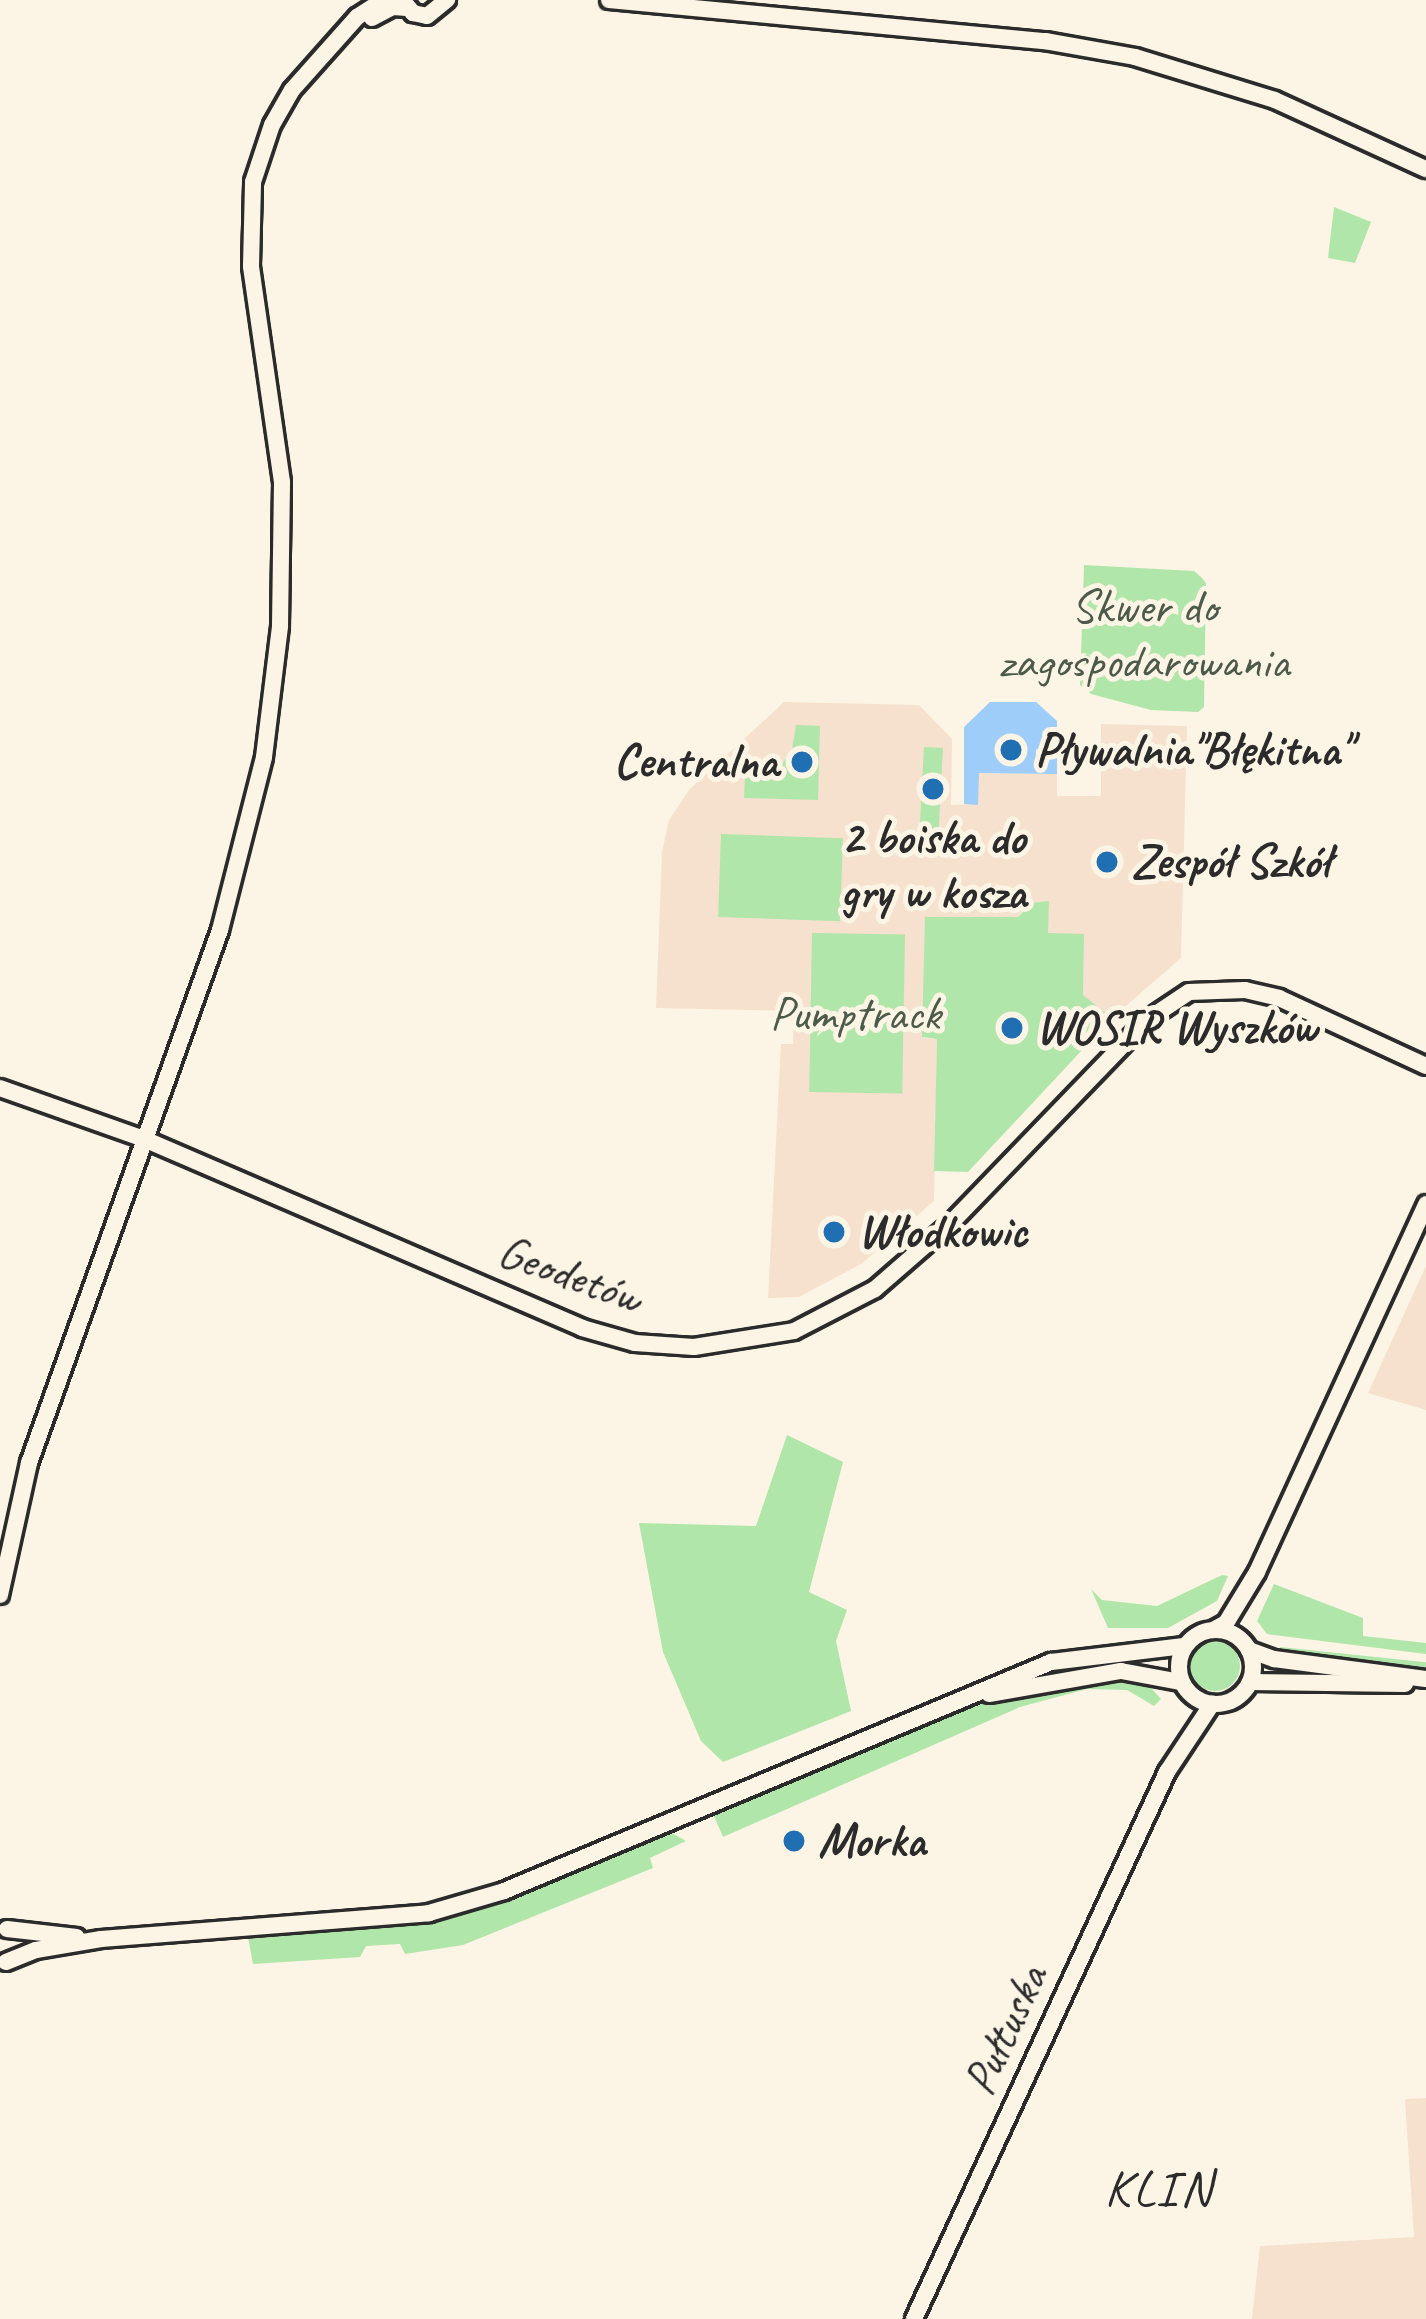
<!DOCTYPE html>
<html>
<head>
<meta charset="utf-8">
<style>
  body { margin:0 }
  #map { position:relative; width:1426px; height:2319px; overflow:hidden; background:#fcf5e5; font-family:Caveat,sans-serif }
  div>[style] { position:absolute }
  [style*='--x'] { left:calc(var(--x)*1px); top:calc(var(--y)*1px); width:calc(var(--w)*1px); rotate:calc(var(--a)*1deg) }
  .built>* { inset:0; background:#f5e1cd }
  .green>* { inset:0; background:#b0e6a9; transform-origin:0 0 }
  .round { border-radius:50% }
  .water>* { inset:0; background:#9ecdf9 }
  .roads { filter:drop-shadow(3px 0 #2b2b2b) drop-shadow(-3px 0 #2b2b2b) drop-shadow(0 3px #2b2b2b) drop-shadow(0 -3px #2b2b2b) }
  .secondary>* { height:16px; margin:-8px; padding:0 8px; transform-origin:8px; border-radius:8px; background:#fcf5e5 }
  .secondary>.ring { margin:-8px; padding:0; box-sizing:content-box; background:none; border:16px solid #fcf5e5; border-radius:50% }
  .dots>* { width:33px; height:33px; translate:-50% -50%; box-sizing:border-box; border:6px solid #fcf5e5; border-radius:50% }
  span { translate:-50% -50%; white-space:nowrap; text-align:center; line-height:1.15; -webkit-text-stroke:10px #fcf5e5; paint-order:stroke }
  .park-label { font-size:48px; color:#4c5a4a }
  .poi-label { font-size:48px; color:#2b2b2b; font-weight:700 }
  .left { translate:0 -50%; text-align:left }
  .right { translate:-100% -50%; text-align:right }
  .street-label { font-size:48px; color:#2b2b2b }
  .neighbourhood-label { font-size:51px; color:#2b2b2b; letter-spacing:3px }
</style>
</head>
<body>
<div id="map">
  <div class="built">
    <div style="clip-path:polygon(784px 702px,919px 705px,952px 739px,951px 805px,978px 804px,978px 773px,1057px 774px,1057px 796px,1101px 796px,1101px 724px,1187px 726px,1181px 958px,1112px 1018px,1083px 995px,1027px 905px,923px 1038px,937px 1039px,934px 1201px,861px 1264px,799px 1297px,768px 1298px,781px 1044px,793px 1044px,794px 1011px,656px 1008px,662px 852px,669px 820px,689px 790px)"></div>
    <div style="clip-path:polygon(1426px 1266px,1426px 1410px,1368px 1393px)"></div>
    <div style="clip-path:polygon(1426px 2098px,1426px 2319px,1252px 2319px,1260px 2246px,1414px 2237px,1405px 2099px)"></div>
  </div>
  <div class="green">
    <div style="clip-path:polygon(1334px 207px,1371px 222px,1355px 263px,1328px 258px)"></div>
    <div style="clip-path:polygon(1084px 565px,1194px 571px,1201px 577px,1206px 583px,1204px 707px,1198px 712px,1151px 710px,1091px 694px,1080px 685px)"></div>
    <div style="clip-path:polygon(796px 725px,820px 726px,818px 800px,744px 798px,745px 774px,780px 766px,792px 750px)"></div>
    <div style="left:924px;top:747px;width:19px;height:82px;rotate:3deg"></div>
    <div style="left:721px;top:834px;width:122px;height:83px;rotate:2deg"></div>
    <div style="clip-path:polygon(1049px 901px,1048px 933px,1084px 934px,1083px 995px,1112px 1018px,968px 1172px,934px 1171px,937px 1039px,922px 1037px,925px 917px,1018px 917px,1031px 903px)"></div>
    <div style="left:812px;top:933px;width:93px;height:159px;rotate:1deg"></div>
    <div style="clip-path:polygon(787px 1435px,843px 1462px,809px 1592px,847px 1610px,836px 1641px,851px 1711px,723px 1762px,701px 1741px,663px 1652px,639px 1523px,756px 1526px)"></div>
    <div style="clip-path:polygon(1222px 1575px,1228px 1576px,1217px 1601px,1168px 1628px,1108px 1628px,1091px 1589px,1102px 1600px,1157px 1606px)"></div>
    <div style="clip-path:polygon(1274px 1584px,1363px 1618px,1363px 1636px,1426px 1643px,1426px 1654px,1267px 1634px,1257px 1621px)"></div>
    <div class="round" style="left:1190px;top:1641px;width:50px;height:50px"></div>
    <div style="left:1280px;top:1647px;width:147px;height:8px;rotate:6deg"></div>
    <div style="clip-path:polygon(1119px 1676px,1144px 1680px,1161px 1699px,1154px 1706px,1127px 1690px,1087px 1689px,1020px 1707px,723px 1837px,710px 1807px,951px 1710px)"></div>
    <div style="clip-path:polygon(667px 1830px,686px 1841px,650px 1858px,653px 1868px,463px 1945px,405px 1954px,400px 1944px,366px 1946px,360px 1957px,253px 1964px,248px 1937px,427px 1921px)"></div>
  </div>
  <div class="water">
    <div style="clip-path:polygon(990px 702px,1036px 702px,1057px 721px,1057px 774px,979px 773px,978px 805px,964px 804px,964px 727px)"></div>
  </div>
  <div class="roads">
    <div class="secondary">
      <div style="--x:609;--y:0;--w:438;--a:5.4"></div>
      <div style="--x:1045;--y:41;--w:91;--a:10.1"></div>
      <div style="--x:1135;--y:57;--w:146;--a:17.1"></div>
      <div style="--x:1275;--y:100;--w:166;--a:24.6"></div>
      <div style="--x:403;--y:1;--w:16;--a:50"></div>
      <div style="--x:413;--y:13;--w:14;--a:12"></div>
      <div style="--x:427;--y:16;--w:26;--a:-39"></div>
      <div style="--x:372;--y:18;--w:24;--a:-28"></div>
      <div style="--x:393;--y:7;--w:14;--a:4"></div>
      <div style="--x:0;--y:1088;--w:153;--a:19.5"></div>
      <div style="--x:144;--y:1139;--w:477;--a:23.3"></div>
      <div style="--x:582;--y:1328;--w:55;--a:15.8"></div>
      <div style="--x:635;--y:1343;--w:59;--a:3.9"></div>
      <div style="--x:694;--y:1347;--w:101;--a:-9.1"></div>
      <div style="--x:794;--y:1331;--w:91;--a:-27.4"></div>
      <div style="--x:875;--y:1289;--w:101;--a:-41"></div>
      <div style="--x:951;--y:1223;--w:282;--a:-46"></div>
      <div style="--x:1147;--y:1020;--w:50;--a:-33.7"></div>
      <div style="--x:1189;--y:992;--w:56;--a:-2"></div>
      <div style="--x:1245;--y:990;--w:35;--a:13"></div>
      <div style="--x:1279;--y:998;--w:162;--a:24.8"></div>
      <div style="--x:0;--y:1595;--w:135;--a:-77.6"></div>
      <div style="--x:29;--y:1463;--w:566;--a:-70.28"></div>
      <div style="--x:220;--y:930;--w:179;--a:-75.7"></div>
      <div style="--x:264;--y:757;--w:132;--a:-83"></div>
      <div style="--x:280;--y:626;--w:144;--a:-89.2"></div>
      <div style="--x:282;--y:482;--w:218;--a:-98.2"></div>
      <div style="--x:251;--y:266;--w:84;--a:-88.6"></div>
      <div style="--x:253;--y:182;--w:60;--a:-71.6"></div>
      <div style="--x:272;--y:125;--w:40;--a:-60.3"></div>
      <div style="--x:292;--y:90;--w:98;--a:-48.3"></div>
      <div style="--x:357;--y:17;--w:31;--a:-33"></div>
      <div style="--x:1215;--y:1629;--w:13;--a:-29"></div>
      <div style="--x:1226;--y:1623;--w:60;--a:-58.7"></div>
      <div style="--x:1257;--y:1572;--w:405;--a:-65.3"></div>
      <div class="ring" style="left:1179px;top:1630px;width:58px;height:58px"></div>
      <div style="--x:1249;--y:1650;--w:27;--a:20"></div>
      <div style="--x:1274;--y:1659;--w:153;--a:7.5"></div>
      <div style="--x:1250;--y:1682;--w:155;--a:0.7"></div>
      <div style="--x:989;--y:1694;--w:134;--a:-9.9"></div>
      <div style="--x:1121;--y:1671;--w:61;--a:10.4"></div>
      <div style="--x:7;--y:1929;--w:70;--a:6.5"></div>
      <div style="--x:6;--y:1962;--w:32;--a:-22"></div>
      <div style="--x:36;--y:1950;--w:66;--a:-9.6"></div>
      <div style="--x:101;--y:1939;--w:329;--a:-4.5"></div>
      <div style="--x:429;--y:1913;--w:78;--a:-16.3"></div>
      <div style="--x:504;--y:1891;--w:593;--a:-22.72"></div>
      <div style="--x:1051;--y:1662;--w:134;--a:-6.9"></div>
      <div style="--x:914;--y:2319;--w:603;--a:-65.18"></div>
      <div style="--x:1167;--y:1772;--w:82;--a:-56.5"></div>
    </div>
  </div>
  <div class="dots">
    <div style="left:1011px;top:750px;background:#1f6fb2"></div>
    <div style="left:802px;top:762px;background:#1f6fb2"></div>
    <div style="left:933px;top:789px;background:#1f6fb2"></div>
    <div style="left:1107px;top:862px;background:#1f6fb2"></div>
    <div style="left:1012px;top:1028px;background:#1f6fb2"></div>
    <div style="left:834px;top:1232px;background:#1f6fb2"></div>
    <div style="left:794px;top:1841px;background:#1f6fb2"></div>
  </div>
  <div class="park-label">
    <span style="left:1144px;top:634px">Skwer do<br>zagospodarowania</span>
    <span style="left:855px;top:1014px">Pumptrack</span>
  </div>
  <div class="poi-label">
    <span class="left" style="left:1035px;top:750px">Pływalnia"Błękitna"</span>
    <span class="right" style="left:778px;top:762px">Centralna</span>
    <span style="left:933px;top:865px">2 boiska do<br>gry w kosza</span>
    <span class="left" style="left:1131px;top:862px">Zespół Szkół</span>
    <span class="left" style="left:1036px;top:1028px">WOSIR Wyszków</span>
    <span class="left" style="left:858px;top:1232px">Włodkowic</span>
    <span class="left" style="left:818px;top:1841px">Morka</span>
  </div>
  <div class="street-label">
    <span style="left:570px;top:1274px;rotate:20deg">Geodetów</span>
    <span style="left:1005px;top:2030px;rotate:-65deg">Pułtuska</span>
  </div>
  <div class="neighbourhood-label">
    <span style="left:1159px;top:2188px">KLIN</span>
  </div>
</div>
</body>
</html>
